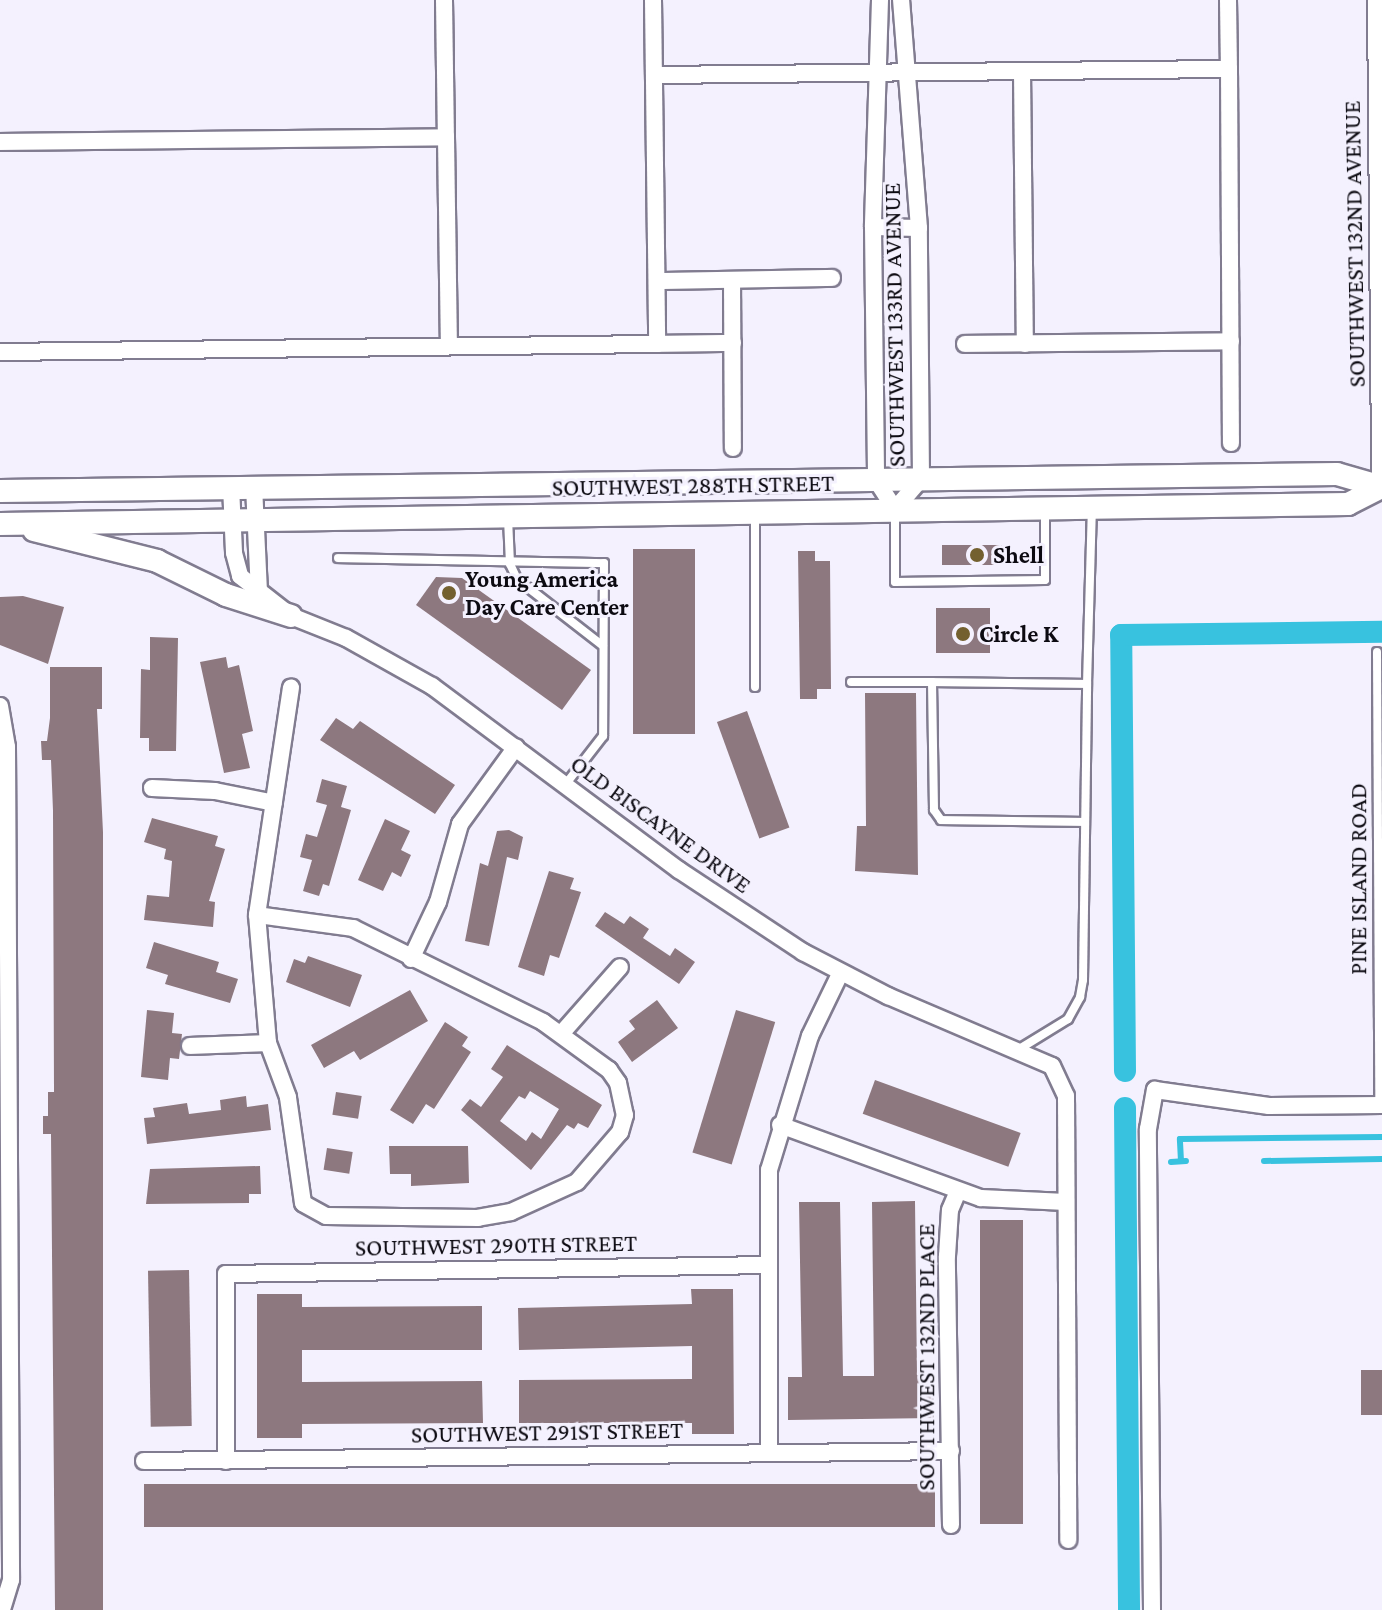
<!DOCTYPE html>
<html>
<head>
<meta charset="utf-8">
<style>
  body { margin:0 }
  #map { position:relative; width:1382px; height:1610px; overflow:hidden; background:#f4f1fe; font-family:"Crimson Pro",serif }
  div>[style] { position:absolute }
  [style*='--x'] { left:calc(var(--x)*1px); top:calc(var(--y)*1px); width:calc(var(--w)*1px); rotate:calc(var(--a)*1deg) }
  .stream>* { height:6px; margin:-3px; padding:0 3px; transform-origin:3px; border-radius:3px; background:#38c2df }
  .canal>* { height:22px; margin:-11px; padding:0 11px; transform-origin:11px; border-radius:11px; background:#38c2df }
  .building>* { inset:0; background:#8d787f; transform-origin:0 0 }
  .roads { filter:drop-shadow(2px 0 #817c90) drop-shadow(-2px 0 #817c90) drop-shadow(0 2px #817c90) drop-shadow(0 -2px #817c90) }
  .service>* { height:8px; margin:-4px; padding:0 4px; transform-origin:4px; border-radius:4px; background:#fff }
  .minor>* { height:16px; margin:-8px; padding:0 8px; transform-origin:8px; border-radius:8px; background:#fff }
  .tertiary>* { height:20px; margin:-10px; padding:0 10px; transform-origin:10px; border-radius:10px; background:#fff }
  .secondary>* { height:22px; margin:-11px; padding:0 11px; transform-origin:11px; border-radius:11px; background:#fff }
  .dots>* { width:22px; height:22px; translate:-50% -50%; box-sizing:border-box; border:4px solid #f4f1fe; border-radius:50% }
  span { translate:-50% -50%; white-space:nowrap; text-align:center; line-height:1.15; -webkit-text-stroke:6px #f4f1fe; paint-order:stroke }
  .street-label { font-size:24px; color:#0c0a11 }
  .poi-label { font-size:24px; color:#0c0a11; font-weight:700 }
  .left { translate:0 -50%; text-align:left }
</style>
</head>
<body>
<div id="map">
  <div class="stream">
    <div style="--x:1181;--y:1161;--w:22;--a:-93"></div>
    <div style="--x:1180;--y:1139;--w:202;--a:-0.6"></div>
    <div style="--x:1264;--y:1161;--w:118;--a:-1"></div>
    <div style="--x:1171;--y:1162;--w:15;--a:-4"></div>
  </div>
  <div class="canal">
    <div style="--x:1125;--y:1071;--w:436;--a:-90.5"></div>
    <div style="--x:1121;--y:635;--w:261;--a:-0.7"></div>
    <div style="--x:1125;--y:1108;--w:502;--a:89.54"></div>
  </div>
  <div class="building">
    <div style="left:942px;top:545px;width:69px;height:20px"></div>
    <div style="left:633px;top:549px;width:62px;height:185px"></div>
    <div style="clip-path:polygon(798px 551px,815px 551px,815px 561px,830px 561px,831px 689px,817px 689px,817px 699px,800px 699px)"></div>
    <div style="clip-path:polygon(436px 577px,462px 578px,591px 670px,562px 710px,416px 605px)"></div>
    <div style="clip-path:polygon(23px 596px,64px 607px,48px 664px,0 645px,0 597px)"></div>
    <div style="left:936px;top:608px;width:54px;height:45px"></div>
    <div style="clip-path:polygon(150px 637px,178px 638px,176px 751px,149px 751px,149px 738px,140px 738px,141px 669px,150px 670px)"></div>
    <div style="clip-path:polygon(226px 657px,228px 668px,239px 665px,253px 731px,242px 734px,250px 768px,224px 773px,200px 662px)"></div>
    <div style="clip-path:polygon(50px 667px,102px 667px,102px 709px,97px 709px,103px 832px,103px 1610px,55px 1610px,51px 1134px,43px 1134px,43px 1116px,48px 1116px,48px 1092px,54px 1092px,53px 811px,51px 760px,42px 760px,41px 741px,47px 741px,50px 718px)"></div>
    <div style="clip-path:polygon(865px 693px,916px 693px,918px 875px,855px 871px,857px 826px,866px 826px)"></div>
    <div style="left:747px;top:711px;width:124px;height:32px;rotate:70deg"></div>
    <div style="clip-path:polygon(336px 718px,353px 729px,360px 721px,455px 785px,435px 814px,320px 740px)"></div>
    <div style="clip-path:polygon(322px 779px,347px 786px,341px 807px,351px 810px,329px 886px,323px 884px,319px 896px,303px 891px,312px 860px,300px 857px,306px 834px,317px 837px,327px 805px,316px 802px)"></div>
    <div style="clip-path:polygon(152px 818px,218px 836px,215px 846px,225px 849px,209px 901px,215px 902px,213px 927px,144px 920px,147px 895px,169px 897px,172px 861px,164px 859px,166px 849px,144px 842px)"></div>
    <div style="clip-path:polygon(385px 819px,410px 831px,401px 850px,411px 855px,401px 877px,392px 872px,383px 891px,358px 880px)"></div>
    <div style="clip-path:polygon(509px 830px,523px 837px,518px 860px,507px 857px,489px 946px,465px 941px,480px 863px,488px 866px,497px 831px)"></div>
    <div style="clip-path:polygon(549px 871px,574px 878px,570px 889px,581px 892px,559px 958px,550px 955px,544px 976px,518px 967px)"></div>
    <div style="clip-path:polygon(605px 912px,624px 924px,630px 916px,649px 929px,643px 938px,670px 956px,675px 948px,695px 962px,679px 984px,595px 926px)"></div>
    <div style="clip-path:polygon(154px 942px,219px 962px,216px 972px,238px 979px,230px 1003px,165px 984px,168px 975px,146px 968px)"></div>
    <div style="clip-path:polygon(308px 956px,362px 975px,350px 1007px,286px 982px,294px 959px,305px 963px)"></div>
    <div style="clip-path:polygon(410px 990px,428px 1021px,360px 1060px,354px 1051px,324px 1068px,311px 1045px)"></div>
    <div style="clip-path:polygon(657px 1000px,678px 1028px,632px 1062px,618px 1042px,635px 1029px,629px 1021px)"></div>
    <div style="clip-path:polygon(147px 1010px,174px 1013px,172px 1033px,182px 1034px,179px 1059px,170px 1058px,168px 1080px,141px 1077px)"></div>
    <div style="left:736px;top:1010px;width:41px;height:149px;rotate:17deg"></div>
    <div style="clip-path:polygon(445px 1022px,468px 1037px,462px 1046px,471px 1052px,434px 1109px,426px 1104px,413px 1124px,390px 1110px)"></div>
    <div style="clip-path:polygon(evenodd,507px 1045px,602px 1105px,588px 1128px,578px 1123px,574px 1129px,567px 1125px,531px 1170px,461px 1110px,470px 1099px,481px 1107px,503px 1077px,491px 1069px,507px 1045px,530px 1091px,559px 1109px,541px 1139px,532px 1132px,526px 1141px,500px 1121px,519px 1096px,525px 1099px,530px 1091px)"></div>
    <div style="left:875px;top:1080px;width:155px;height:36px;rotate:20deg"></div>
    <div style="left:336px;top:1092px;width:26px;height:23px;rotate:9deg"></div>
    <div style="clip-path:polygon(246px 1096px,247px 1107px,268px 1104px,271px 1130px,147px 1144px,144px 1118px,155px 1117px,153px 1108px,187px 1103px,189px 1114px,221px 1110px,220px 1100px)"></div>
    <div style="clip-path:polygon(389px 1146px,468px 1146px,469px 1183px,411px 1186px,411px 1174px,390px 1174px)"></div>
    <div style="left:327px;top:1148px;width:26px;height:22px;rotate:9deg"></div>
    <div style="clip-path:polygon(260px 1166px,261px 1194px,249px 1194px,249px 1203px,146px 1204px,150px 1169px)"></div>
    <div style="clip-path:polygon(915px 1201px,917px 1375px,934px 1375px,934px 1418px,788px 1420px,788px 1377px,802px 1377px,799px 1202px,840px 1202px,843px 1376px,874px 1376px,872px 1202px)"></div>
    <div style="left:980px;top:1220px;width:43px;height:304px"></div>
    <div style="left:189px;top:1270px;width:156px;height:41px;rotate:89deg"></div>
    <div style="clip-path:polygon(691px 1289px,733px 1289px,734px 1434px,692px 1434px,692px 1423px,519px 1423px,519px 1380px,692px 1379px,692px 1346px,519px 1350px,518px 1308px,692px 1304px)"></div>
    <div style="clip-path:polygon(257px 1294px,302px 1294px,302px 1307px,482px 1306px,482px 1350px,302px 1350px,302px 1382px,482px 1381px,483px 1423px,302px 1424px,302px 1438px,257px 1438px)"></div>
    <div style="left:1361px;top:1370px;width:21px;height:45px"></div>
    <div style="left:935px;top:1484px;width:43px;height:791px;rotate:90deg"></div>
  </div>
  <div class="roads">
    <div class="service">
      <div style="--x:895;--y:514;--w:68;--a:90"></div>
      <div style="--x:895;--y:582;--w:150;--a:-0.8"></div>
      <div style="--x:1045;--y:580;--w:68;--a:-90"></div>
      <div style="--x:508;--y:518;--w:46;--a:87.5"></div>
      <div style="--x:510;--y:564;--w:17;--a:65"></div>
      <div style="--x:517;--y:579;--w:109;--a:37.9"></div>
      <div style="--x:338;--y:558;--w:266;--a:1.1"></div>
      <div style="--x:604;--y:563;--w:173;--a:90.3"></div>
      <div style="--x:603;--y:736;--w:62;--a:127.8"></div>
      <div style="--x:1377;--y:652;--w:452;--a:89.7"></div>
      <div style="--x:851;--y:682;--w:81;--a:0"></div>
      <div style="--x:1087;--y:684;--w:175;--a:-88.4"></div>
      <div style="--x:755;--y:687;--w:172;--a:-90"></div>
      <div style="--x:1016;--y:1051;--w:61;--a:-31.6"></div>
      <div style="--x:1068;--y:1019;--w:25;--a:-61"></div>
      <div style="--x:1080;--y:997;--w:17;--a:-80"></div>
      <div style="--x:1083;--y:980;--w:296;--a:-89.2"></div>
      <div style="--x:1087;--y:684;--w:155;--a:-179.3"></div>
      <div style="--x:932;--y:682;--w:128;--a:89.1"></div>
      <div style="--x:934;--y:810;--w:12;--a:55"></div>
      <div style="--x:941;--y:820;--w:143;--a:0.8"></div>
    </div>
    <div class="minor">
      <div style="--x:444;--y:0;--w:137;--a:89.2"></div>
      <div style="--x:653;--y:0;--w:344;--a:89.3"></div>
      <div style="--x:657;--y:344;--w:76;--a:-0.8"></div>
      <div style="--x:880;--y:0;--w:227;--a:91.8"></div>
      <div style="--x:873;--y:227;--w:253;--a:89.3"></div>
      <div style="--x:876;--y:480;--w:35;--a:57"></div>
      <div style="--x:895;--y:509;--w:40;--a:-49"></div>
      <div style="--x:921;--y:479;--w:251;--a:-90.5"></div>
      <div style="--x:919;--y:228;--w:229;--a:-94.5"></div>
      <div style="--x:1228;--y:0;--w:69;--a:89.2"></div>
      <div style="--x:1022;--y:71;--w:273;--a:89.4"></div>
      <div style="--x:654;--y:75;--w:575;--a:-0.6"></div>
      <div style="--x:1229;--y:69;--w:374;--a:89.7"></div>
      <div style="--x:0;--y:142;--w:446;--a:-0.6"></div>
      <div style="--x:446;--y:137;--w:209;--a:89.2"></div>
      <div style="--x:873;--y:227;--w:46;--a:1.2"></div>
      <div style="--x:732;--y:280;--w:168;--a:89.7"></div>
      <div style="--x:657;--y:281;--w:175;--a:-1"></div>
      <div style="--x:965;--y:344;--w:266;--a:-0.6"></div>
      <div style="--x:0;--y:352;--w:657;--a:-0.7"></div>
      <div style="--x:231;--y:486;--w:67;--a:87.4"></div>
      <div style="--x:234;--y:553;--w:24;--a:75"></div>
      <div style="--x:240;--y:576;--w:65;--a:38.1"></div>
      <div style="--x:291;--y:616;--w:59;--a:21.8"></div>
      <div style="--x:346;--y:638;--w:98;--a:29.2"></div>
      <div style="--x:432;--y:686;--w:308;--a:36.7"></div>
      <div style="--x:679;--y:870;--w:149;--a:33.5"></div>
      <div style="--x:803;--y:952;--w:96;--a:27.4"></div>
      <div style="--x:888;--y:996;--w:178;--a:23.1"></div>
      <div style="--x:1052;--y:1066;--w:33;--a:65"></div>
      <div style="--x:1066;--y:1096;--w:444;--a:89.7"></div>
      <div style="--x:254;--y:486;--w:108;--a:87.3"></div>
      <div style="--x:0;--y:706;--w:42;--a:80.3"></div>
      <div style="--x:7;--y:747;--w:833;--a:89.72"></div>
      <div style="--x:11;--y:1580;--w:31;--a:107"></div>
      <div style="--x:152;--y:788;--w:63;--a:2.7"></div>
      <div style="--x:215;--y:791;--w:60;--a:11.5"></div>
      <div style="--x:257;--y:915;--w:97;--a:7.7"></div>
      <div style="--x:353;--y:928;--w:212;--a:26.3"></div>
      <div style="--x:543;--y:1022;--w:82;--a:36"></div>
      <div style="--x:609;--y:1070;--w:16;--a:55"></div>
      <div style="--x:618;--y:1083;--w:33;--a:78"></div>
      <div style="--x:625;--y:1115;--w:18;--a:106"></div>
      <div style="--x:620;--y:1132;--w:66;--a:130.7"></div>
      <div style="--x:577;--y:1182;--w:72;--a:155.6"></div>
      <div style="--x:511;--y:1212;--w:34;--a:170"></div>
      <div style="--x:478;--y:1218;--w:152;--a:-179.2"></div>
      <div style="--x:326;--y:1216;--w:26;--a:-151"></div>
      <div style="--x:303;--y:1203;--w:107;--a:-98.1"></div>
      <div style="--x:288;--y:1097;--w:58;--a:-110.3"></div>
      <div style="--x:268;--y:1043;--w:128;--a:-94.9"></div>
      <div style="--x:257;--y:915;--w:230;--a:-81.5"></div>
      <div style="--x:411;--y:959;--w:63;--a:-64.7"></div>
      <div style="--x:438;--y:902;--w:81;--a:-74.2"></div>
      <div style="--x:460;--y:824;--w:95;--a:-54"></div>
      <div style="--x:561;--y:1034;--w:89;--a:-48.6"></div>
      <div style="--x:190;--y:1046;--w:78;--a:-2.2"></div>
      <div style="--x:780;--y:1125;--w:214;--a:20"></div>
      <div style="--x:981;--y:1198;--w:85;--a:2.7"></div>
      <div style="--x:769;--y:1453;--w:283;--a:-90"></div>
      <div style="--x:769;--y:1170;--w:140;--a:-73"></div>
      <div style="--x:810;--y:1036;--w:69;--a:-64.2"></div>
      <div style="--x:144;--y:1461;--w:807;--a:-0.71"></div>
      <div style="--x:226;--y:1461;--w:187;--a:-90"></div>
      <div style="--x:226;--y:1274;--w:541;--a:-0.95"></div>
      <div style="--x:951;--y:1525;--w:269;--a:-90.9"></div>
      <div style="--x:947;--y:1256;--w:46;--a:-86.3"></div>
      <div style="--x:950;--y:1210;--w:21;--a:-67"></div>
      <div style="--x:1152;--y:1610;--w:481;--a:-90.5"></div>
      <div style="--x:1148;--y:1129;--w:40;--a:-80"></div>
      <div style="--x:1155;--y:1090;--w:115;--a:8"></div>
      <div style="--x:1269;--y:1106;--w:113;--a:-0.5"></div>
    </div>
    <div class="tertiary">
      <div style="--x:1378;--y:0;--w:487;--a:89.5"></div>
    </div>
    <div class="secondary">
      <div style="--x:0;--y:491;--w:1337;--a:-0.73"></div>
      <div style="--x:1337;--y:474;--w:47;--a:16.1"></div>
      <div style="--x:0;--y:524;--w:1348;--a:-0.85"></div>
      <div style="--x:1348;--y:504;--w:38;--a:-27"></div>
      <div style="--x:34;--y:530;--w:127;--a:14.1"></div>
      <div style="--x:157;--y:561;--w:77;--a:26.2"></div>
      <div style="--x:226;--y:595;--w:68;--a:17.9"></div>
    </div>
  </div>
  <div class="dots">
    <div style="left:977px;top:555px;background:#73602f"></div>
    <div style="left:449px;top:593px;background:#73602f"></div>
    <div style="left:963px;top:634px;background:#73602f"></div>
  </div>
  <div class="street-label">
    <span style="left:1354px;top:244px;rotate:-91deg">SOUTHWEST 132ND AVENUE</span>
    <span style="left:894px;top:325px;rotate:-91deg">SOUTHWEST 133RD AVENUE</span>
    <span style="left:693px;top:485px;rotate:-1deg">SOUTHWEST 288TH STREET</span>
    <span style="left:661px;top:824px;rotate:36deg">OLD BISCAYNE DRIVE</span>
    <span style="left:1358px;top:879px;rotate:-90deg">PINE ISLAND ROAD</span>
    <span style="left:496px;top:1245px;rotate:-1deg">SOUTHWEST 290TH STREET</span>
    <span style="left:926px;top:1357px;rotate:-90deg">SOUTHWEST 132ND PLACE</span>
    <span style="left:547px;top:1432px;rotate:-1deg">SOUTHWEST 291ST STREET</span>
  </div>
  <div class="poi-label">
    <span class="left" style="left:993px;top:555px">Shell</span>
    <span class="left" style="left:465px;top:593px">Young America<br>Day Care Center</span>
    <span class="left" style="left:979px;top:634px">Circle K</span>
  </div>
</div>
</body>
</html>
